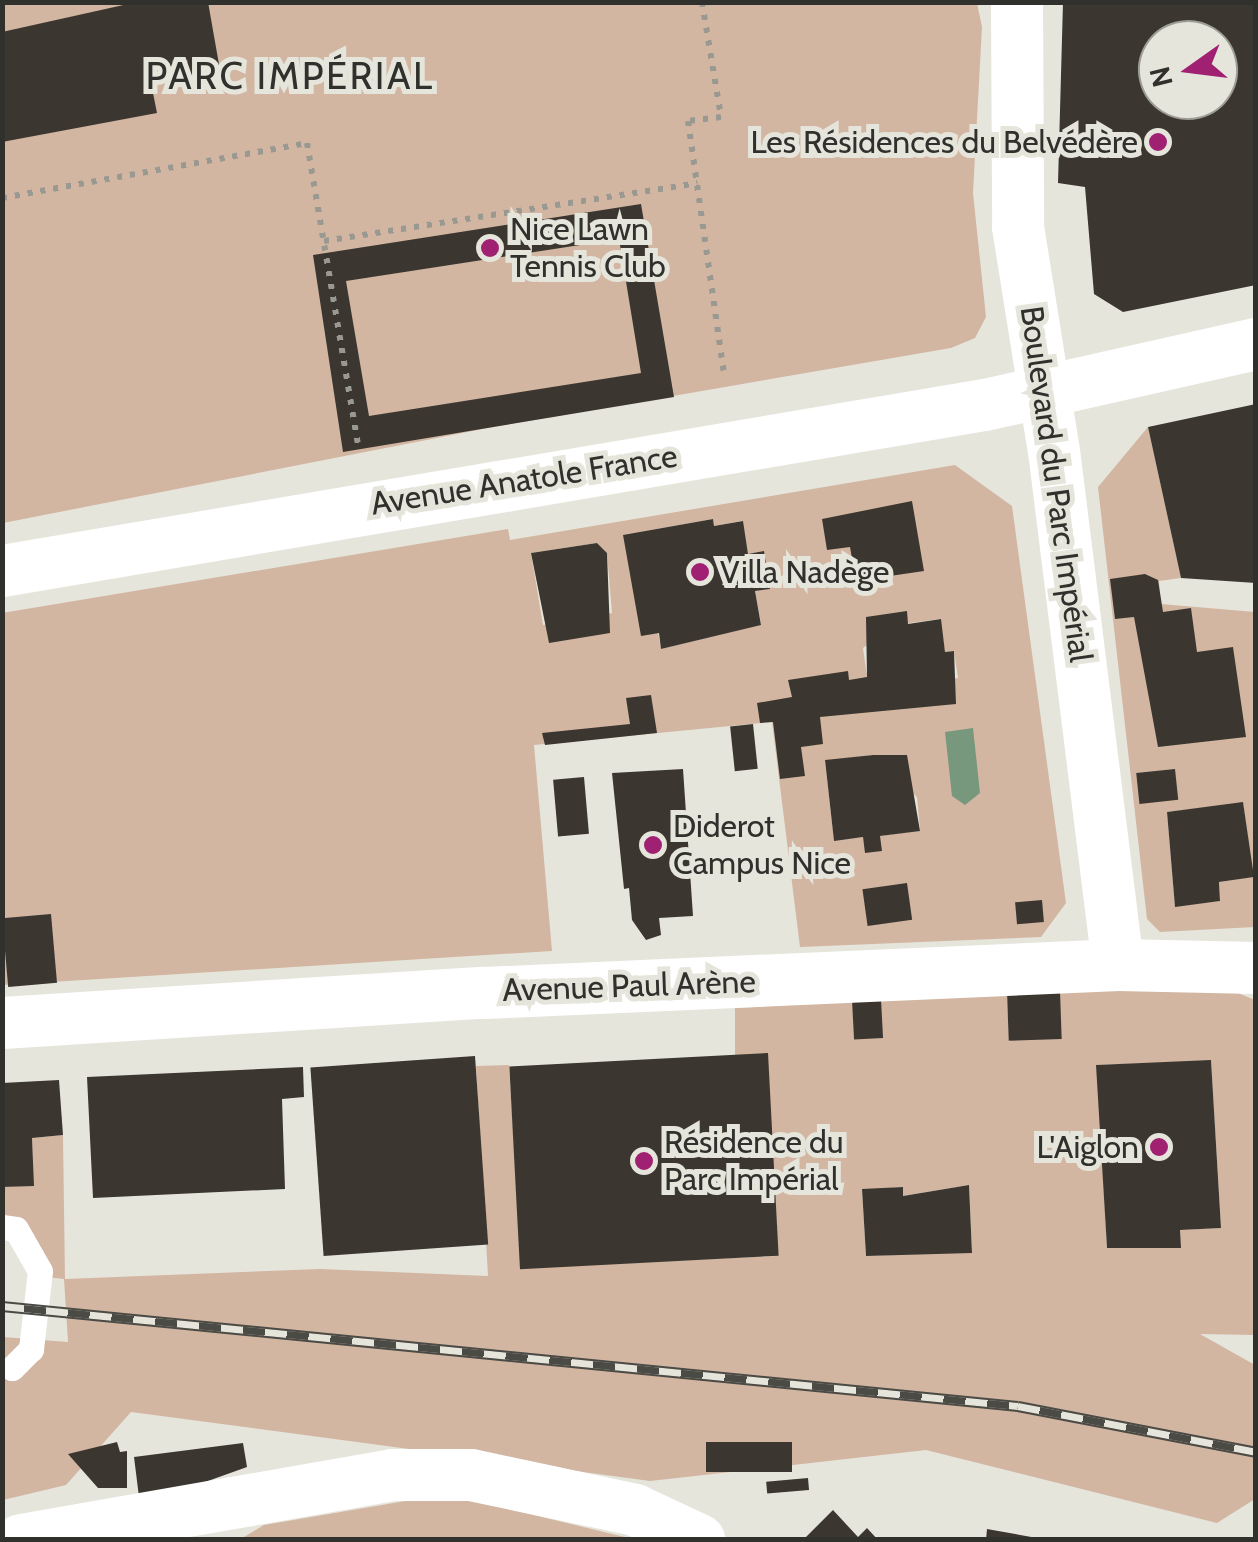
<!DOCTYPE html>
<html>
<head>
<meta charset="utf-8">
<style>
  body { margin:0 }
  #map { position:relative; width:1258px; height:1542px; overflow:hidden; background:#e6e5dc; font-family:Cabin,sans-serif }
  div>[style] { position:absolute }
  [style*='--x'] { left:calc(var(--x)*1px); top:calc(var(--y)*1px); width:calc(var(--w)*1px); rotate:calc(var(--a)*1deg) }
  .green>* { inset:0; background:#d2b6a2 }
  .water>* { inset:0; background:#77987d }
  .building>* { inset:0; background:#3b3730; transform-origin:0 0 }
  .path>* { height:6px; margin-top:-3px; transform-origin:0; background:repeating-linear-gradient(90deg,#999992 0 5px,transparent 0 13px) }
  .service>* { height:25px; margin:-12.5px; padding:0 12.5px; transform-origin:12.5px; border-radius:12.5px; background:#fff }
  .minor>* { height:52px; margin:-26px; padding:0 26px; transform-origin:26px; border-radius:26px; background:#fff }
  .rail>* { height:11px; margin-top:-5.5px; transform-origin:0; background:repeating-linear-gradient(90deg,#e6e5dc 0 22px,#4b4b46 0 44px); box-sizing:border-box; border-block:2px solid #4b4b46 }
  .dots>* { width:28px; height:28px; translate:-50% -50%; box-sizing:border-box; border:5px solid #e6e5dc; border-radius:50% }
  span { translate:-50% -50%; white-space:nowrap; text-align:center; line-height:1.15; -webkit-text-stroke:10px #e6e5dc; paint-order:stroke }
  .poi-label { font-size:32px; color:#30302c }
  .right { translate:-100% -50%; text-align:right }
  .left { translate:0 -50%; text-align:left }
  .street-label { font-size:32px; color:#30302c }
  .quarter-label { font-size:38px; color:#30302c; letter-spacing:2.5px }
  .frame { position:absolute; inset:0; border:5px solid #30302c; pointer-events:none }
  .north { position:absolute; left:1138px; top:20px; width:100px; height:100px; box-sizing:border-box; background:#e6e5dc; border:2px solid #9d9d96; border-radius:50%; rotate:256deg; font-size:28px; font-weight:700; line-height:40px; text-align:center; color:#30302c }
  .north::after { content:''; display:block; margin:auto; width:35px; height:45px; background:#a02072; clip-path:polygon(50% 0,100% 100%,50% 72%,0 100%) }
</style>
</head>
<body>
<div id="map">
  <div class="green">
    <div style="clip-path:polygon(977px 3px,982px 27px,973px 193px,986px 317px,975px 338px,951px 348px,493px 427px,3px 523px,3px 4px)"></div>
    <div style="clip-path:polygon(evenodd,1148px 427px,1181px 578px,1159px 581px,1161px 604px,1255px 612px,1255px 927px,1160px 932px,1147px 919px,1098px 487px,1148px 427px,1243px 803px,1253px 877px,1219px 882px,1220px 901px,1175px 906px,1167px 812px,1243px 803px)"></div>
    <div style="clip-path:polygon(evenodd,955px 465px,1012px 506px,1066px 903px,1041px 937px,800px 947px,772px 722px,534px 745px,552px 951px,3px 985px,2px 613px,508px 529px,510px 540px,955px 465px,713px 519px,714px 526px,742px 521px,748px 554px,764px 552px,770px 588px,755px 591px,761px 624px,661px 649px,641px 532px,713px 519px,955px 465px,597px 543px,607px 553px,612px 613px,543px 625px,531px 553px,597px 543px,955px 465px,940px 619px,945px 652px,954px 651px,958px 678px,869px 690px,863px 648px,895px 625px,940px 619px,955px 465px,872px 755px,917px 797px,920px 830px,880px 836px,866px 853px,863px 837px,834px 840px,825px 761px,872px 755px)"></div>
    <div style="clip-path:polygon(evenodd,1223px 987px,1255px 1000px,1255px 1335px,1200px 1334px,1255px 1365px,1255px 1499px,1217px 1523px,926px 1450px,650px 1481px,131px 1412px,66px 1485px,3px 1500px,3px 1337px,68px 1342px,64px 1279px,47px 1277px,3px 1215px,2px 1187px,33px 1185px,32px 1138px,63px 1135px,65px 1279px,320px 1269px,488px 1276px,476px 1066px,509px 1065px,522px 1268px,776px 1256px,735px 1055px,735px 1008px,1007px 993px,1009px 1042px,1060px 991px,1223px 987px,1211px 1061px,1221px 1228px,1180px 1230px,1180px 1248px,1107px 1247px,1097px 1065px,1211px 1061px,1223px 987px,969px 1185px,972px 1252px,866px 1256px,862px 1190px,902px 1187px,903px 1196px,969px 1185px)"></div>
    <div style="clip-path:polygon(447px 1494px,633px 1539px,239px 1540px,264px 1525px)"></div>
  </div>
  <div class="water">
    <div style="clip-path:polygon(973px 728px,980px 793px,965px 805px,952px 796px,945px 732px)"></div>
  </div>
  <div class="building">
    <div style="clip-path:polygon(137px 2px,208px 2px,220px 70px,151px 83px,157px 113px,2px 142px,2px 32px)"></div>
    <div style="clip-path:polygon(evenodd,1063px 2px,1256px 2px,1256px 285px,1123px 312px,1094px 294px,1085px 187px,1058px 183px,1063px 2px,1158px 40px,1218px 40px,1218px 100px,1158px 100px,1158px 40px)"></div>
    <div style="clip-path:polygon(evenodd,641px 204px,674px 397px,343px 452px,313px 255px,641px 204px,619px 239px,641px 373px,369px 416px,346px 281px,619px 239px)"></div>
    <div style="clip-path:polygon(1256px 404px,1256px 583px,1181px 578px,1148px 427px)"></div>
    <div style="clip-path:polygon(912px 501px,924px 571px,856px 581px,850px 547px,827px 550px,822px 519px)"></div>
    <div style="clip-path:polygon(713px 519px,714px 526px,743px 521px,748px 554px,764px 551px,770px 589px,755px 591px,761px 625px,661px 649px,659px 633px,641px 636px,623px 535px)"></div>
    <div style="clip-path:polygon(597px 543px,607px 553px,610px 633px,549px 643px,531px 553px)"></div>
    <div style="clip-path:polygon(1145px 574px,1158px 580px,1163px 612px,1191px 608px,1197px 652px,1233px 647px,1246px 737px,1158px 747px,1134px 617px,1115px 619px,1110px 579px)"></div>
    <div style="clip-path:polygon(907px 611px,908px 624px,941px 619px,945px 652px,954px 651px,956px 704px,820px 717px,823px 744px,801px 747px,805px 776px,780px 779px,773px 722px,760px 723px,757px 703px,792px 697px,788px 680px,848px 671px,849px 680px,867px 677px,866px 617px)"></div>
    <div style="clip-path:polygon(651px 695px,657px 733px,545px 745px,542px 733px,630px 724px,626px 698px)"></div>
    <div style="left:753px;top:724px;width:45px;height:23px;rotate:84deg"></div>
    <div style="clip-path:polygon(873px 755px,907px 755px,920px 831px,880px 836px,882px 851px,865px 853px,863px 837px,834px 841px,825px 760px)"></div>
    <div style="clip-path:polygon(683px 769px,693px 916px,659px 918px,661px 935px,646px 940px,632px 920px,629px 888px,624px 889px,612px 773px)"></div>
    <div style="left:1175px;top:769px;width:31px;height:39px;rotate:84deg"></div>
    <div style="left:584px;top:777px;width:57px;height:31px;rotate:85deg"></div>
    <div style="clip-path:polygon(1243px 802px,1254px 877px,1219px 882px,1220px 901px,1175px 907px,1167px 812px)"></div>
    <div style="left:907px;top:883px;width:37px;height:45px;rotate:82deg"></div>
    <div style="left:1042px;top:900px;width:22px;height:27px;rotate:85deg"></div>
    <div style="left:51px;top:914px;width:69px;height:49px;rotate:85deg"></div>
    <div style="left:1060px;top:991px;width:48px;height:53px;rotate:88deg"></div>
    <div style="left:881px;top:999px;width:39px;height:29px;rotate:87deg"></div>
    <div style="left:768px;top:1053px;width:203px;height:259px;rotate:87deg"></div>
    <div style="left:475px;top:1056px;width:189px;height:165px;rotate:86deg"></div>
    <div style="clip-path:polygon(1211px 1060px,1221px 1228px,1180px 1230px,1181px 1248px,1107px 1248px,1096px 1065px)"></div>
    <div style="clip-path:polygon(303px 1067px,304px 1097px,282px 1099px,285px 1189px,93px 1198px,87px 1077px)"></div>
    <div style="clip-path:polygon(59px 1080px,63px 1135px,32px 1138px,34px 1186px,2px 1187px,2px 1083px)"></div>
    <div style="clip-path:polygon(969px 1185px,972px 1253px,866px 1256px,862px 1189px,903px 1187px,903px 1196px)"></div>
    <div style="clip-path:polygon(117px 1442px,120px 1452px,127px 1451px,127px 1488px,98px 1488px,68px 1454px)"></div>
    <div style="left:792px;top:1442px;width:30px;height:86px;rotate:90deg"></div>
    <div style="clip-path:polygon(243px 1443px,247px 1467px,166px 1496px,139px 1497px,134px 1457px)"></div>
    <div style="left:808px;top:1478px;width:12px;height:42px;rotate:85deg"></div>
    <div style="clip-path:polygon(833px 1510px,858px 1537px,867px 1528px,878px 1540px,803px 1540px)"></div>
    <div style="clip-path:polygon(987px 1529px,1037px 1538px,1037px 1540px,986px 1540px)"></div>
  </div>
  <div class="path">
    <div style="--x:702;--y:2;--w:117;--a:80.6"></div>
    <div style="--x:721;--y:117;--w:33;--a:173"></div>
    <div style="--x:688;--y:121;--w:255;--a:81.9"></div>
    <div style="--x:2;--y:198;--w:310;--a:-10.2"></div>
    <div style="--x:307;--y:143;--w:311;--a:80.4"></div>
    <div style="--x:324;--y:241;--w:378;--a:-8.8"></div>
  </div>
  <div class="service">
    <div style="--x:2;--y:1227;--w:14;--a:8"></div>
    <div style="--x:16;--y:1229;--w:48;--a:60.3"></div>
    <div style="--x:40;--y:1271;--w:79;--a:96.6"></div>
    <div style="--x:31;--y:1349;--w:27;--a:135"></div>
  </div>
  <div class="minor">
    <div style="--x:1017;--y:2;--w:225;--a:89.7"></div>
    <div style="--x:1018;--y:227;--w:227;--a:80.9"></div>
    <div style="--x:1054;--y:451;--w:518;--a:82.9"></div>
    <div style="--x:2;--y:571;--w:997;--a:-9.59"></div>
    <div style="--x:985;--y:405;--w:278;--a:-12.7"></div>
    <div style="--x:2;--y:1023;--w:483;--a:-3.6"></div>
    <div style="--x:484;--y:993;--w:635;--a:-2.53"></div>
    <div style="--x:1118;--y:965;--w:138;--a:1.2"></div>
    <div style="--x:21;--y:1540;--w:377;--a:-9.9"></div>
    <div style="--x:392;--y:1475;--w:79;--a:0"></div>
    <div style="--x:471;--y:1475;--w:168;--a:12"></div>
    <div style="--x:635;--y:1510;--w:71;--a:25.1"></div>
  </div>
  <div class="rail">
    <div style="--x:2;--y:1306;--w:1021;--a:5.62"></div>
    <div style="--x:1018;--y:1406;--w:242;--a:10.9"></div>
  </div>
  <div class="dots">
    <div style="left:1158px;top:142px;background:#a02072"></div>
    <div style="left:490px;top:248px;background:#a02072"></div>
    <div style="left:700px;top:572px;background:#a02072"></div>
    <div style="left:653px;top:845px;background:#a02072"></div>
    <div style="left:1159px;top:1147px;background:#a02072"></div>
    <div style="left:644px;top:1161px;background:#a02072"></div>
  </div>
  <div class="poi-label">
    <span class="right" style="left:1138px;top:142px">Les Résidences du Belvédère</span>
    <span class="left" style="left:510px;top:248px">Nice Lawn<br>Tennis Club</span>
    <span class="left" style="left:720px;top:572px">Villa Nadège</span>
    <span class="left" style="left:673px;top:845px">Diderot<br>Campus Nice</span>
    <span class="left" style="left:664px;top:1161px">Résidence du<br>Parc Impérial</span>
    <span class="right" style="left:1139px;top:1147px">L'Aiglon</span>
  </div>
  <div class="street-label">
    <span style="left:524px;top:480px;rotate:-9deg">Avenue Anatole France</span>
    <span style="left:1056px;top:484px;rotate:82deg">Boulevard du Parc Impérial</span>
    <span style="left:629px;top:986px;rotate:-2deg">Avenue Paul Arène</span>
  </div>
  <div class="quarter-label">
    <span style="left:290px;top:76px">PARC IMPÉRIAL</span>
  </div>
  <div class="frame"></div>
  <div class="north">N</div>
</div>
</body>
</html>
